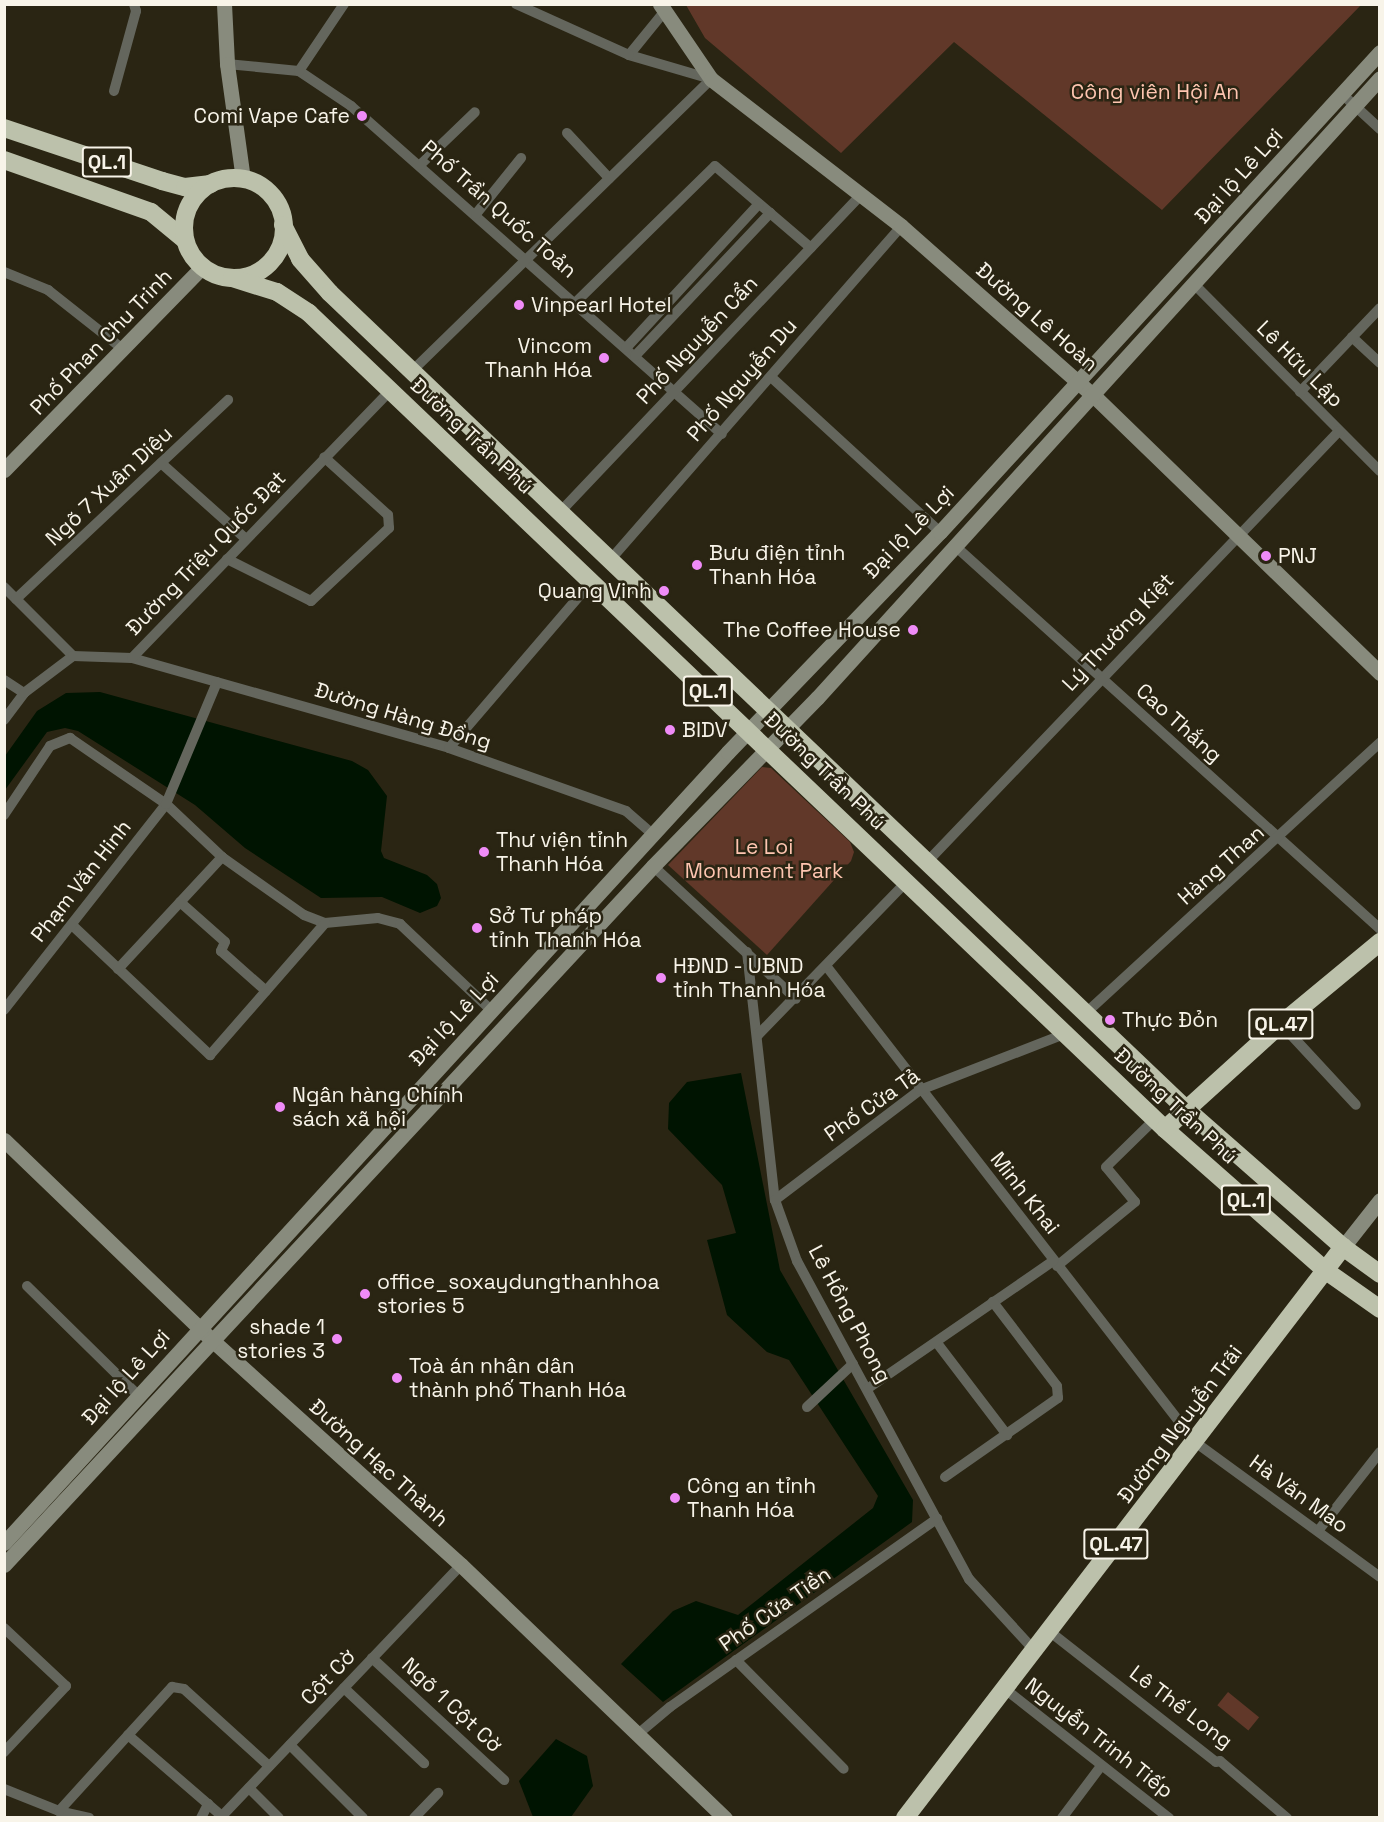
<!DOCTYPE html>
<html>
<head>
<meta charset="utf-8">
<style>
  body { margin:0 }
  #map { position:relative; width:1384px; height:1822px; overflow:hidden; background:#2a2513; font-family:"Space Grotesk",sans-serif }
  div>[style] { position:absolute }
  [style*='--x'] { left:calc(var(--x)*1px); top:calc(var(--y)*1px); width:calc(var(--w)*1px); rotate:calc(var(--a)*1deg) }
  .green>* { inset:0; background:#613829; transform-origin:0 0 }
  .water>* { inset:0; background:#001401 }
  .street>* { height:10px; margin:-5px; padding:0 5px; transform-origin:5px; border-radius:5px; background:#64665d }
  .secondary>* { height:15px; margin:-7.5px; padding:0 7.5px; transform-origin:7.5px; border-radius:7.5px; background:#888b7d }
  .highway>* { height:18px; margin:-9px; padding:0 9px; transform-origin:9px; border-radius:9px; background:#bcc1ab }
  .highway>.ring { margin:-9px; padding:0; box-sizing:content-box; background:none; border:18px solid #bcc1ab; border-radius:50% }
  .dots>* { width:16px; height:16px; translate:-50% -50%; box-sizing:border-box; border:3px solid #2a2513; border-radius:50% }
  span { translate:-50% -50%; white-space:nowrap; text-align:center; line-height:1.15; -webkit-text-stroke:5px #2a2513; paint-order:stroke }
  .shield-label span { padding:2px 4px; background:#2a2513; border:2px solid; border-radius:4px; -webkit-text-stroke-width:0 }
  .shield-label { font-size:20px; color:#f8f4e9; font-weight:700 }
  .park-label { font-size:21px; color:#fec5b0 }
  .poi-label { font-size:21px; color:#f8f4e9 }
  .right { translate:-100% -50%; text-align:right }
  .left { translate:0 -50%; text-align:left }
  .street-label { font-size:21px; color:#f8f4e9 }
  .frame { position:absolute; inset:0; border:6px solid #f8f4e9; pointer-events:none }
</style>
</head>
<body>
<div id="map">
  <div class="green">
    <div style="clip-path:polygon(686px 5px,1361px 5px,1162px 210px,954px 42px,841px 153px,705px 38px)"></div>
    <div style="clip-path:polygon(762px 767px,771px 768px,850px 842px,854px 852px,851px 861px,767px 955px,668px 865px)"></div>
    <div style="left:1228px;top:1692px;width:40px;height:17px;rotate:39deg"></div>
  </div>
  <div class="water">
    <div style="clip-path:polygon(100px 692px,352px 761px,368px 770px,387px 796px,381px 851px,384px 858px,427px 875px,437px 884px,441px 898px,437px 906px,420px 913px,382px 897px,321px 898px,245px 848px,195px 805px,78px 731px,65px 728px,47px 732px,5px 790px,5px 756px,37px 711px,66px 693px)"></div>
    <div style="clip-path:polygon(741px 1073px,780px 1270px,913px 1500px,912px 1522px,663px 1702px,621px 1664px,673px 1611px,696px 1601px,738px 1615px,873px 1508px,878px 1496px,789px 1360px,767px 1352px,727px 1315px,707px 1240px,736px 1233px,722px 1185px,668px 1129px,669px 1103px,687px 1082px)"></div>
    <div style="clip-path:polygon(556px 1739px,587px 1756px,593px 1786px,571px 1817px,533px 1817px,519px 1781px)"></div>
  </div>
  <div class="street">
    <div style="--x:629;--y:55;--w:55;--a:-50.9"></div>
    <div style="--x:227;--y:64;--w:72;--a:5.6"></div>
    <div style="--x:299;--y:71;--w:63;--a:33.9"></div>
    <div style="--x:351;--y:106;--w:495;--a:41.5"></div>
    <div style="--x:299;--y:71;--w:81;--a:-56.1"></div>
    <div style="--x:114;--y:91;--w:83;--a:-74.6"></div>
    <div style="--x:136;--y:11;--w:7;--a:-106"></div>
    <div style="--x:1342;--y:94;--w:52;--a:42.6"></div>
    <div style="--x:567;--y:133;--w:62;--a:47"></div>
    <div style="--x:420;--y:165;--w:76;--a:-43.9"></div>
    <div style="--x:476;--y:214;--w:72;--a:-51.2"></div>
    <div style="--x:4;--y:272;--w:48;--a:22.2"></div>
    <div style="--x:48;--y:290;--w:97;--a:38.3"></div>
    <div style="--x:1194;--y:284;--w:264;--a:45.2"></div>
    <div style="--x:576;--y:302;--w:194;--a:-44.4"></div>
    <div style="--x:715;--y:166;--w:126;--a:40.5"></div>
    <div style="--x:1352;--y:337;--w:38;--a:43"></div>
    <div style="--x:626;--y:348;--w:196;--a:-47.3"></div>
    <div style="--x:635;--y:356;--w:197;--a:-46.6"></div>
    <div style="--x:412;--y:371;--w:418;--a:-44.3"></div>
    <div style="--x:711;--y:79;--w:85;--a:-163.7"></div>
    <div style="--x:629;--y:55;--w:124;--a:-155.7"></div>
    <div style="--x:771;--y:377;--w:229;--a:42.5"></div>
    <div style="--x:1300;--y:392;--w:116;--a:-46.4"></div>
    <div style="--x:161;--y:463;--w:114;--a:41.8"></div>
    <div style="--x:561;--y:511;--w:436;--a:-46.5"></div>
    <div style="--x:954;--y:545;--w:574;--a:42.03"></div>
    <div style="--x:227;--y:559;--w:94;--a:26.6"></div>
    <div style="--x:311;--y:601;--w:107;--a:-43.1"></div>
    <div style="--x:389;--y:528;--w:13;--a:-94"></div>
    <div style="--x:388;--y:515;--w:86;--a:-137.8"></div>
    <div style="--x:611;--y:559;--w:442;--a:-48.9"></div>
    <div style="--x:4;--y:587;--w:98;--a:45"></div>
    <div style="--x:16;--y:599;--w:291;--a:-43.2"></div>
    <div style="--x:132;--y:658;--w:330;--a:15.8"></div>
    <div style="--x:449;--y:748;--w:188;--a:19.6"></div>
    <div style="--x:626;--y:811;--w:35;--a:41"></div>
    <div style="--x:4;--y:680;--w:24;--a:33"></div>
    <div style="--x:4;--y:720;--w:34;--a:-53"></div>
    <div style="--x:24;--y:693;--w:61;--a:-37.1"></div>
    <div style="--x:73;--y:656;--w:59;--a:1.9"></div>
    <div style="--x:132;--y:658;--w:373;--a:-46"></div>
    <div style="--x:449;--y:748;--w:220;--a:-49.4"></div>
    <div style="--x:4;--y:815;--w:83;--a:-56.3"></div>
    <div style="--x:50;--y:746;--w:22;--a:-22"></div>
    <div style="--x:70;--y:738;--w:116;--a:34.5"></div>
    <div style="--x:166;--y:804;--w:77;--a:43.4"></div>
    <div style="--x:222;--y:857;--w:100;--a:35.3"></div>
    <div style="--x:304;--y:915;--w:22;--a:21"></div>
    <div style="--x:325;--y:923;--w:53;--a:-5.4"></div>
    <div style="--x:378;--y:918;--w:23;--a:15"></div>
    <div style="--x:400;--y:924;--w:125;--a:43.4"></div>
    <div style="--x:928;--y:861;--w:595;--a:-46.29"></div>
    <div style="--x:653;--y:866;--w:195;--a:42.9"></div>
    <div style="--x:180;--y:902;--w:60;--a:41.6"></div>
    <div style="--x:225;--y:942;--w:10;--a:114"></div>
    <div style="--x:221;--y:951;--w:60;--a:41.6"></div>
    <div style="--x:72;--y:925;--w:190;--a:43.3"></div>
    <div style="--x:210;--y:1055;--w:175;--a:-48.9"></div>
    <div style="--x:747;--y:952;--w:250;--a:83.6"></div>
    <div style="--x:775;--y:1200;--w:65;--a:70.2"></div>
    <div style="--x:797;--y:1261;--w:362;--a:61.6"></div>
    <div style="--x:969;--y:1579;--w:96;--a:47.5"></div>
    <div style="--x:827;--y:967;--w:601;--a:52.23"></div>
    <div style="--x:1195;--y:1442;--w:229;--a:36.1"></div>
    <div style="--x:118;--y:969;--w:153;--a:-47.1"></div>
    <div style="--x:4;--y:1010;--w:262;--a:-51.8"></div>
    <div style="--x:166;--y:804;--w:132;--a:-67.3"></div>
    <div style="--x:1087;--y:1012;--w:398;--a:-42.6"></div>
    <div style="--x:1281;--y:1024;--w:110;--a:47.2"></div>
    <div style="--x:757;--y:1036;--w:216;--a:-45.9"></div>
    <div style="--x:775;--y:1200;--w:182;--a:-37.2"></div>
    <div style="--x:920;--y:1090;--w:158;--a:-21.2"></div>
    <div style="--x:1057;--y:1266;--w:101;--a:-39.4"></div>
    <div style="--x:1135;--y:1202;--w:45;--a:-129.6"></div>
    <div style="--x:1106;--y:1167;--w:69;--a:-44.4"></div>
    <div style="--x:27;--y:1286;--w:156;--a:44.5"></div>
    <div style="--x:937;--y:1343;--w:116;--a:52.7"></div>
    <div style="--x:867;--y:1389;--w:226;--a:-34.5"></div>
    <div style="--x:807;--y:1407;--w:63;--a:-43.1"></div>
    <div style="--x:945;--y:1477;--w:138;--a:-35"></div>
    <div style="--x:1058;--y:1398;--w:12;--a:-95"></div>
    <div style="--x:1057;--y:1386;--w:106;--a:-127.3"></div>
    <div style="--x:1318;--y:1531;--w:100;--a:-51.9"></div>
    <div style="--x:4;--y:1628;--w:85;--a:43.1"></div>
    <div style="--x:66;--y:1686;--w:91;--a:133.2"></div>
    <div style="--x:1049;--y:1631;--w:212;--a:38.1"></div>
    <div style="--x:1216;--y:1762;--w:4;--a:-14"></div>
    <div style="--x:1220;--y:1761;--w:88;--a:40.4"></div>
    <div style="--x:372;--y:1658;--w:180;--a:42.7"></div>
    <div style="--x:736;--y:1660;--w:153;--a:45.3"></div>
    <div style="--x:344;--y:1688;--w:110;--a:43.2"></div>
    <div style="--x:1005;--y:1689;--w:209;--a:38.2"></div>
    <div style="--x:638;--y:1734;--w:42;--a:-40.2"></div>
    <div style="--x:670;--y:1707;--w:327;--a:-35.2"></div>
    <div style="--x:128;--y:1735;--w:127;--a:40.8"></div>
    <div style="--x:290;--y:1745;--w:103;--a:45"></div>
    <div style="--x:249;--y:1788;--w:42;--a:45"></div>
    <div style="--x:4;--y:1789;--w:59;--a:21.8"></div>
    <div style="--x:59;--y:1811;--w:31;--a:13"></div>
    <div style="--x:59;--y:1811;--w:168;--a:-47.7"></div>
    <div style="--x:172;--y:1687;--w:12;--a:9"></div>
    <div style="--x:184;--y:1689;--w:115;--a:42.2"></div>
    <div style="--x:222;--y:1816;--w:347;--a:-46.4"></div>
    <div style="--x:201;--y:1818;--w:16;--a:-63"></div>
    <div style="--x:414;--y:1818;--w:35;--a:-46"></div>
    <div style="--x:1062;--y:1818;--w:65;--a:-53.1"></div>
  </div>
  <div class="secondary">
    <div style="--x:224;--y:4;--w:60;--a:87.1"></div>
    <div style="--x:227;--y:64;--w:116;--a:82.1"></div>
    <div style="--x:660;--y:4;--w:91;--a:55.8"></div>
    <div style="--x:711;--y:79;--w:240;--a:37.7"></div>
    <div style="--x:901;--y:226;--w:256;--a:41.4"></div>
    <div style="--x:1093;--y:395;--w:400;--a:44.1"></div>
    <div style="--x:4;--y:470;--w:284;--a:-45.7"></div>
    <div style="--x:4;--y:1140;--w:290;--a:43.9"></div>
    <div style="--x:213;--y:1341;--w:334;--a:42.1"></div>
    <div style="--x:461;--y:1565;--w:366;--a:43.8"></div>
    <div style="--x:1343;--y:1247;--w:60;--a:-51.8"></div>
    <div style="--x:4;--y:1543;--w:1072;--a:-47.53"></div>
    <div style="--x:728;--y:752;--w:306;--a:-46.1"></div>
    <div style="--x:940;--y:532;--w:651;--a:-47.49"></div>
    <div style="--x:4;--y:1565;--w:954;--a:-47.12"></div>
    <div style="--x:653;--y:866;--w:235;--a:-45.7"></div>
    <div style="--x:817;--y:698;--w:837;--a:-47.76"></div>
  </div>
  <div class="highway">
    <div style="--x:4;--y:128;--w:167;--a:18.5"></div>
    <div style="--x:162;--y:181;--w:24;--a:15"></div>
    <div style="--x:185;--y:187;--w:26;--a:-7"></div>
    <div style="--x:4;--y:160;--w:156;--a:19.5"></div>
    <div style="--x:151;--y:212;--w:44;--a:39.5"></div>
    <div class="ring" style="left:184px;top:178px;width:82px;height:82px"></div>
    <div style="--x:283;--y:225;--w:38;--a:63"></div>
    <div style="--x:300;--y:259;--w:45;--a:48.6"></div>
    <div style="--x:330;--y:293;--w:1183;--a:43.63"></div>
    <div style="--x:1186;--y:1109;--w:209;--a:41.3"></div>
    <div style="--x:1343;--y:1247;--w:46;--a:36.1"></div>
    <div style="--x:232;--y:278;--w:47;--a:17.3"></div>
    <div style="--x:277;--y:292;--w:38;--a:33"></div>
    <div style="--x:309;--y:313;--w:1183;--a:43.63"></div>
    <div style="--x:1165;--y:1129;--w:215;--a:41.4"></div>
    <div style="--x:1326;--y:1271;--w:66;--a:35.1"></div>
    <div style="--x:1165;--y:1129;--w:156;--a:-42.2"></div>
    <div style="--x:1281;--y:1024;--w:129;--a:-39.6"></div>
    <div style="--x:905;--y:1818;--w:720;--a:-52.51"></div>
  </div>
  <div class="dots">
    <div style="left:362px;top:116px;background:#ef8bf7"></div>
    <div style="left:519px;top:305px;background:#ef8bf7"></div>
    <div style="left:604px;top:358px;background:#ef8bf7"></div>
    <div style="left:1266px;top:556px;background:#ef8bf7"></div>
    <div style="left:697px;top:565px;background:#ef8bf7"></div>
    <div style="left:664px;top:591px;background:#ef8bf7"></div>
    <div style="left:913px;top:630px;background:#ef8bf7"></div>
    <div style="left:670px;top:730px;background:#ef8bf7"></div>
    <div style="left:484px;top:852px;background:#ef8bf7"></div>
    <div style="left:477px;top:928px;background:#ef8bf7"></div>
    <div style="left:661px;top:978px;background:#ef8bf7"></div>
    <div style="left:1110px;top:1020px;background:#ef8bf7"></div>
    <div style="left:280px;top:1107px;background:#ef8bf7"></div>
    <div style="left:365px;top:1294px;background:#ef8bf7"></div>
    <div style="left:337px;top:1339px;background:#ef8bf7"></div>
    <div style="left:397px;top:1378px;background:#ef8bf7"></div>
    <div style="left:675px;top:1498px;background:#ef8bf7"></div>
  </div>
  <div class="shield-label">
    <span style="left:107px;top:162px">QL.1</span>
    <span style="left:708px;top:691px">QL.1</span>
    <span style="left:1281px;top:1024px">QL.47</span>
    <span style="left:1246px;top:1200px">QL.1</span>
    <span style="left:1116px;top:1544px">QL.47</span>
  </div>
  <div class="park-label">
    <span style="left:1155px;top:92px">Công viên Hội An</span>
    <span style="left:764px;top:859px">Le Loi<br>Monument Park</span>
  </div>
  <div class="poi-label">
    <span class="right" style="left:350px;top:116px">Comi Vape Cafe</span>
    <span class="left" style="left:531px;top:305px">Vinpearl Hotel</span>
    <span class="right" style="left:592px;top:358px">Vincom<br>Thanh Hóa</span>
    <span class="left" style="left:709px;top:565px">Bưu điện tỉnh<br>Thanh Hóa</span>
    <span class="left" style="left:1278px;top:556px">PNJ</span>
    <span class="right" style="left:652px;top:591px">Quang Vinh</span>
    <span class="right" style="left:901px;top:630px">The Coffee House</span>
    <span class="left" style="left:682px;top:730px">BIDV</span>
    <span class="left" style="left:496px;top:852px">Thư viện tỉnh<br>Thanh Hóa</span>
    <span class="left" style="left:489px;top:928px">Sở Tư pháp<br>tỉnh Thanh Hóa</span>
    <span class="left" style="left:673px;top:978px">HĐND - UBND<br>tỉnh Thanh Hóa</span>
    <span class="left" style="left:1122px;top:1020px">Thực Đỏn</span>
    <span class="left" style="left:292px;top:1107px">Ngân hàng Chính<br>sách xã hội</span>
    <span class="left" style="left:377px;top:1294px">office_soxaydungthanhhoa<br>stories 5</span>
    <span class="right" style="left:325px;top:1339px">shade 1<br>stories 3</span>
    <span class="left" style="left:409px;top:1378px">Toà án nhân dân<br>thành phố Thanh Hóa</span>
    <span class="left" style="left:687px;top:1498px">Công an tỉnh<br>Thanh Hóa</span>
  </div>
  <div class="street-label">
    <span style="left:1239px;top:176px;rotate:-48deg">Đại lộ Lê Lợi</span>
    <span style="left:499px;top:209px;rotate:41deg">Phố Trần Quốc Toản</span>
    <span style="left:1037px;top:317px;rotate:41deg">Đường Lê Hoàn</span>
    <span style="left:697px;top:340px;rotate:-47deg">Phố Nguyễn Cẩn</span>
    <span style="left:101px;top:342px;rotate:-46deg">Phố Phan Chu Trinh</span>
    <span style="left:1300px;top:364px;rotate:45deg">Lê Hữu Lập</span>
    <span style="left:742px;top:380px;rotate:-49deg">Phố Nguyễn Du</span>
    <span style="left:472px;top:436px;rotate:43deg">Đường Trần Phú</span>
    <span style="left:109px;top:486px;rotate:-43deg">Ngõ 7 Xuân Diệu</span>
    <span style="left:909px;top:532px;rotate:-46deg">Đại lộ Lê Lợi</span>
    <span style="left:206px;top:553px;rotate:-46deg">Đường Triệu Quốc Đạt</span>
    <span style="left:1118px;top:632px;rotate:-47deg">Lý Thường Kiệt</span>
    <span style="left:403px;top:716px;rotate:17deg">Đường Hàng Đồng</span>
    <span style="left:1179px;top:723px;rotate:42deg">Cao Thắng</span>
    <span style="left:825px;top:771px;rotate:44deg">Đường Trần Phú</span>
    <span style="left:1221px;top:865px;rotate:-42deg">Hàng Than</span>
    <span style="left:81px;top:881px;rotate:-52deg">Phạm Văn Hinh</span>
    <span style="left:454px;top:1019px;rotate:-47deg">Đại lộ Lê Lợi</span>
    <span style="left:872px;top:1105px;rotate:-35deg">Phố Cửa Tả</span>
    <span style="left:1176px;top:1106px;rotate:43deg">Đường Trần Phú</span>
    <span style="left:1025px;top:1193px;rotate:52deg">Minh Khai</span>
    <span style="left:850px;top:1314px;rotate:62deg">Lê Hồng Phong</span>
    <span style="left:126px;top:1377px;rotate:-48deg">Đại lộ Lê Lợi</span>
    <span style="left:1180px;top:1424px;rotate:-53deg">Đường Nguyễn Trãi</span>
    <span style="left:379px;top:1463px;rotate:42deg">Đường Hạc Thành</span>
    <span style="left:1299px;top:1494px;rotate:36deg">Hà Văn Mao</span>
    <span style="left:775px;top:1609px;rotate:-35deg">Phố Cửa Tiền</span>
    <span style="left:328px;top:1677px;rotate:-46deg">Cột Cờ</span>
    <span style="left:452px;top:1705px;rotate:43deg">Ngõ 1 Cột Cờ</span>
    <span style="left:1181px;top:1707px;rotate:37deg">Lê Thế Long</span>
    <span style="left:1099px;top:1738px;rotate:38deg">Nguyễn Trinh Tiếp</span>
  </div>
  <div class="frame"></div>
</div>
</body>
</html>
